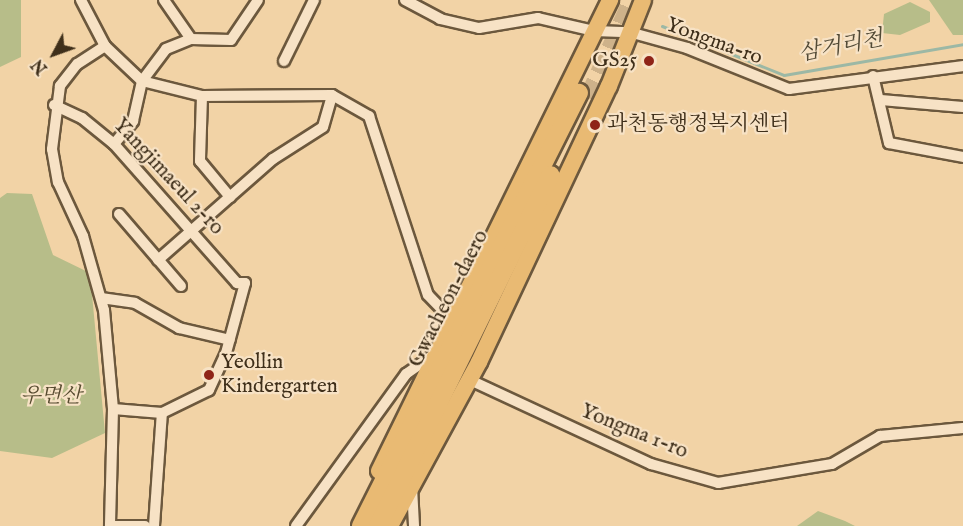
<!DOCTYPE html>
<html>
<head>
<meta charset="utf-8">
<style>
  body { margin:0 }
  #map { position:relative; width:963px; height:526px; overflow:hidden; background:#f2d3a6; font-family:"IM FELL English","Noto Serif KR",serif }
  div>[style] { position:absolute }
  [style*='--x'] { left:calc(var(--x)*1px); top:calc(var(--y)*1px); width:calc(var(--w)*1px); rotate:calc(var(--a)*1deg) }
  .green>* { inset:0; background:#b7bd89 }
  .stream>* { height:3px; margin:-1.5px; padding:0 1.5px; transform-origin:1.5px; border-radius:1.5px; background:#9cb8a5 }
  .trunk-tunnel>* { height:18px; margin-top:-9px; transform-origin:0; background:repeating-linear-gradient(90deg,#ceb28a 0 18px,transparent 0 27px) }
  .roads { filter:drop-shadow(2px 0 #6c583d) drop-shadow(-2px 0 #6c583d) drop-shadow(0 2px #6c583d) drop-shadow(0 -2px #6c583d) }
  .minor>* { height:10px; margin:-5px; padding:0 5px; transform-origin:5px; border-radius:5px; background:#f7e2c5 }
  .primary>* { height:16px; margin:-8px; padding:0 8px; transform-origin:8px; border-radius:8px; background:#e9ba73 }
  .trunk>* { height:18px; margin:-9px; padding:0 9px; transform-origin:9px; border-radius:9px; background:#e9ba73 }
  .dots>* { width:16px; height:16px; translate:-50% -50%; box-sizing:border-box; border:3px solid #f7e2c5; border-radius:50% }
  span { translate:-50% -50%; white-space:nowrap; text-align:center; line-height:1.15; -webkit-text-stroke:4.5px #f7e2c5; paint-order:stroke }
  .street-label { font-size:21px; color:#3f2f1a }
  .poi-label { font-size:21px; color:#3f2f1a }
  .right { translate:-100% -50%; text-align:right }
  .left { translate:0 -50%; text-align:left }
  .park-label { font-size:21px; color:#574b30; font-style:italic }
  .water-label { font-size:22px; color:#524a36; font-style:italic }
  .north { position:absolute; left:24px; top:24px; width:60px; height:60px; -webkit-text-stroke:4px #f7e2c5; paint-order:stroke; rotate:229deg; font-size:16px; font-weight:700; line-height:24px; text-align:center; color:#3f2f1a }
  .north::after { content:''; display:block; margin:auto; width:21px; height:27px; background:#3f2f1a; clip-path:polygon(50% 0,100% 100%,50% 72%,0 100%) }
</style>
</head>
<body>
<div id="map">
  <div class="green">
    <div style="clip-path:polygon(0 0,21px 0,21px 57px,0 67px)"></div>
    <div style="clip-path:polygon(929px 0,963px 0,963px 35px,953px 35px)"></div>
    <div style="clip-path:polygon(910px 2px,930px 12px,930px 22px,900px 35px,882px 33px,884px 14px)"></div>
    <div style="clip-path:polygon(7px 193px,32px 194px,53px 255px,90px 273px,105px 433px,52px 458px,0 451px,0 198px)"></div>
    <div style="clip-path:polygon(818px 511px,845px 521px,855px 526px,797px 526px)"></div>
  </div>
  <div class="stream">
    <div style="--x:662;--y:26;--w:131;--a:21.9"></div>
    <div style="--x:784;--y:75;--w:182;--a:-9.8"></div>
  </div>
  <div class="trunk-tunnel">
    <div style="--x:588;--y:98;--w:107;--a:-65.8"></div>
  </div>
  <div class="roads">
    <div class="minor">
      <div style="--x:81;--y:0;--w:52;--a:62.4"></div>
      <div style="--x:105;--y:46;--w:51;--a:43.4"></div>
      <div style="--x:142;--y:81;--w:62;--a:14"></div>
      <div style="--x:202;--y:96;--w:130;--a:-0.4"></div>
      <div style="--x:332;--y:95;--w:43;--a:29.6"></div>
      <div style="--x:369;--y:116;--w:188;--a:71.8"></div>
      <div style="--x:428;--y:295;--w:29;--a:46"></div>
      <div style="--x:448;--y:316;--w:12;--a:95"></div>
      <div style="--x:164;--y:0;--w:47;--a:55.3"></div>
      <div style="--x:405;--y:0;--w:40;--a:28"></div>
      <div style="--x:440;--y:19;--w:40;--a:13"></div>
      <div style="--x:479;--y:28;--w:60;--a:-9.6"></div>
      <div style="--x:538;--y:18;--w:57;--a:13.1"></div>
      <div style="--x:594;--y:31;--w:35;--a:2"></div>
      <div style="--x:629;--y:32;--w:60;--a:15.4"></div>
      <div style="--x:687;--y:48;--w:110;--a:21.9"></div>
      <div style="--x:789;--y:89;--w:176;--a:-7.5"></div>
      <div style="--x:105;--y:46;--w:33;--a:147"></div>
      <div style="--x:77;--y:64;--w:28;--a:128"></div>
      <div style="--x:60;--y:86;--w:64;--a:97.2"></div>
      <div style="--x:52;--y:149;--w:34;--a:80"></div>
      <div style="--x:58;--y:182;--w:60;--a:65.2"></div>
      <div style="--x:83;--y:236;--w:77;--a:74.2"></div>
      <div style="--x:104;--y:310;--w:99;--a:84.8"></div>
      <div style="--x:113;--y:409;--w:117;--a:91.5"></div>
      <div style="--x:284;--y:61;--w:68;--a:-63.8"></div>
      <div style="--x:873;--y:76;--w:69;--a:76.6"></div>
      <div style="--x:889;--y:143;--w:75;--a:10.7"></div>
      <div style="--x:202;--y:96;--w:65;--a:91.8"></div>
      <div style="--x:200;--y:161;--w:47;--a:50.2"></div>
      <div style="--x:881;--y:100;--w:82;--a:4.9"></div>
      <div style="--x:54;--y:105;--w:31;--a:25"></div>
      <div style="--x:82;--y:118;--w:41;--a:39.1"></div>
      <div style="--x:114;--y:144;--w:186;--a:48.5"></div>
      <div style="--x:237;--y:283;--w:8;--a:0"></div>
      <div style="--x:245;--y:283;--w:73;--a:105.2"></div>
      <div style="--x:226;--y:353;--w:41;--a:114.7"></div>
      <div style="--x:209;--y:390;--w:52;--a:153.9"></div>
      <div style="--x:162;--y:413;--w:49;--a:-175.3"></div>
      <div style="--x:114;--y:144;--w:30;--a:-50"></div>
      <div style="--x:133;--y:121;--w:41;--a:-77.3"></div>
      <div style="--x:142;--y:81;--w:40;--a:-53"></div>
      <div style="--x:166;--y:49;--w:27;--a:-22"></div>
      <div style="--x:191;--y:39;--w:40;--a:1.4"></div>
      <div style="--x:231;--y:40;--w:48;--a:-56"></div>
      <div style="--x:119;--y:214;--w:95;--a:49.3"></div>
      <div style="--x:158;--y:260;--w:153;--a:-41.3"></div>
      <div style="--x:273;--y:159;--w:59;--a:-32.6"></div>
      <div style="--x:323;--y:127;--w:33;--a:-74"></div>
      <div style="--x:101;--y:298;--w:34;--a:8"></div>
      <div style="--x:135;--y:303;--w:51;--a:29.6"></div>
      <div style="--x:179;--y:328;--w:52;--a:13.2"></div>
      <div style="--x:470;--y:380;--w:200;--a:24.9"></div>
      <div style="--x:651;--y:464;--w:70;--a:15.8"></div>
      <div style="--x:718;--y:483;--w:116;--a:-9.5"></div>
      <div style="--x:832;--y:464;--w:56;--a:-30.3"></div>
      <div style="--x:880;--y:436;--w:83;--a:-5.5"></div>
      <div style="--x:412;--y:487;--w:39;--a:87"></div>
      <div style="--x:114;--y:526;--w:31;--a:0"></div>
      <div style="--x:154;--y:526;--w:113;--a:-86"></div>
      <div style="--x:296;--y:526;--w:188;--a:-54.1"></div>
      <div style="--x:406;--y:374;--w:37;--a:-35"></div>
    </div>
    <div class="primary">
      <div style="--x:379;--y:471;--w:525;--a:-63.87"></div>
      <div style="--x:390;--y:526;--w:187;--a:-61.5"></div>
      <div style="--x:479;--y:362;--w:305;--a:-64.8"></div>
      <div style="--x:609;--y:86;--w:92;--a:-68.4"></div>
    </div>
    <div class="trunk">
      <div style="--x:361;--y:526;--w:485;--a:-63.3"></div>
      <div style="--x:378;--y:526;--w:391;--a:-63.8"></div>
    </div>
  </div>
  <div class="dots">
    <div style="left:649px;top:61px;background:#8f2418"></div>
    <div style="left:595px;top:125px;background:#8f2418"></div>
    <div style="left:209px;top:375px;background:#8f2418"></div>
  </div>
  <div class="street-label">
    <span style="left:714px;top:42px;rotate:20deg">Yongma-ro</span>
    <span style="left:168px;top:177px;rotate:47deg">Yangjimaeul 2-ro</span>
    <span style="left:449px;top:299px;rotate:-63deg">Gwacheon-daero</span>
    <span style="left:634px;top:432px;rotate:22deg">Yongma 1-ro</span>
  </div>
  <div class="poi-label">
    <span class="right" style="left:637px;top:61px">GS25</span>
    <span class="left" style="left:607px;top:125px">과천동행정복지센터</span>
    <span class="left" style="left:221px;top:375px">Yeollin<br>Kindergarten</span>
  </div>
  <div class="park-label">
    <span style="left:51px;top:397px">우면산</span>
  </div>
  <div class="water-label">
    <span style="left:841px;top:47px;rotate:-11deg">삼거리천</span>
  </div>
  <div class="north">N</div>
</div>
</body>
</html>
